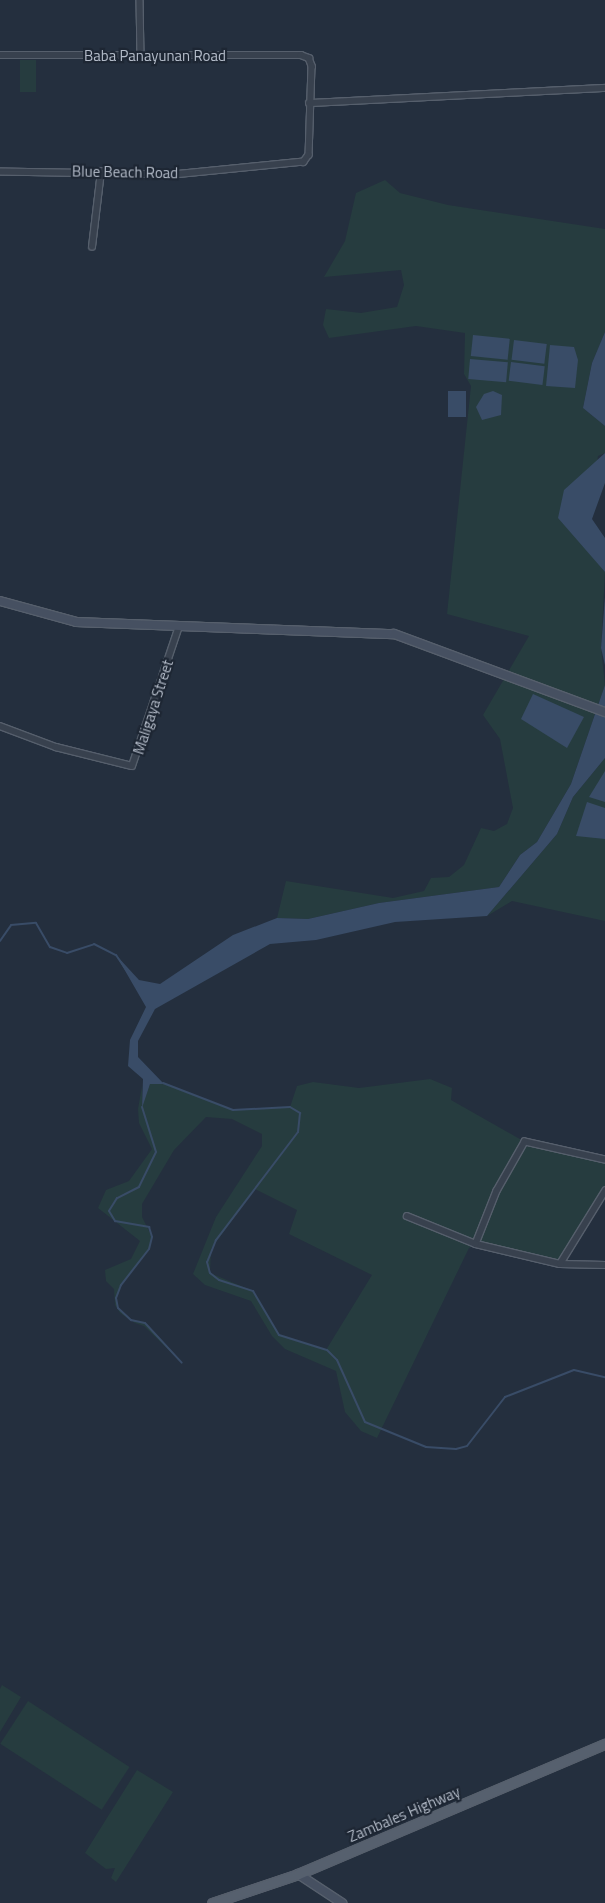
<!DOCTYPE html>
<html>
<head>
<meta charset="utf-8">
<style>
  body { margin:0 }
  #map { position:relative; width:605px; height:1903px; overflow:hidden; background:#242f3e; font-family:"Titillium Web",sans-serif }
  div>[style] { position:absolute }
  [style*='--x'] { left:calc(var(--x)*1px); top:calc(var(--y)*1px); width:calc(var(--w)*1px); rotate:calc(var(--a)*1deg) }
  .green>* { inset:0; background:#263c3f; transform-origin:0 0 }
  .water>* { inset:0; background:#394c67; transform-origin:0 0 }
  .stream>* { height:2px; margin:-1px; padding:0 1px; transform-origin:1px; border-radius:1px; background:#394c67 }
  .roads { filter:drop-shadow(1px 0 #565f6c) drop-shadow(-1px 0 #565f6c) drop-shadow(0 1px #565f6c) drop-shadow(0 -1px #565f6c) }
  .street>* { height:5.5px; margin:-2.75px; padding:0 2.75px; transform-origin:2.75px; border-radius:2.75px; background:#38414e }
  .secondary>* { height:8px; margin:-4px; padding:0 4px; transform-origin:4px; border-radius:4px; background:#465061 }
  .primary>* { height:9px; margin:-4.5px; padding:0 4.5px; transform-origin:4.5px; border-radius:4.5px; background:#56606e }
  span { translate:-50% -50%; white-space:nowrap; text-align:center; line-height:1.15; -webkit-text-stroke:4.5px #1d2633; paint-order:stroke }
  .street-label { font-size:15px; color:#b4bcc9 }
</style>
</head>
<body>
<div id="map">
  <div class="green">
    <div style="left:20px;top:60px;width:16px;height:32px"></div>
    <div style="clip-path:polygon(385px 180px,400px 193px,448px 205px,605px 229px,605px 332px,592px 363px,583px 408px,605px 426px,605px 453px,598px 456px,584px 546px,605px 572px,601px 648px,605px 685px,571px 784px,537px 842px,520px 855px,499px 887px,379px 903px,308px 919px,277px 918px,286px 881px,393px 898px,424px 891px,431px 878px,449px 877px,464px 865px,481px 828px,494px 831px,507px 824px,513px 808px,500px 739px,483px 715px,529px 636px,447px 614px,471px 386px,464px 374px,465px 333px,416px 326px,329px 338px,323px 325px,326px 309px,361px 313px,397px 307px,404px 285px,401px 270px,324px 277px,345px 241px,356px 193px)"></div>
    <div style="clip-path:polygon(605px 758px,605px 921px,512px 901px,487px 916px,557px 834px,573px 797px)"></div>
    <div style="clip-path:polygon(evenodd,430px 1079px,452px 1088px,451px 1100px,525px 1142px,605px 1160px,605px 1191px,560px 1264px,476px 1244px,469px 1248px,377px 1438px,361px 1431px,345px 1412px,336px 1371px,285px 1349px,272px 1336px,251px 1301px,205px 1285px,193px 1274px,216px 1217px,262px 1146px,262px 1134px,232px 1119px,206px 1117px,174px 1150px,142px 1204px,142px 1217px,152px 1237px,149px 1249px,121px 1285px,116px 1298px,118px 1308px,131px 1320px,145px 1323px,182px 1363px,144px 1326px,135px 1323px,120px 1313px,115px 1305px,114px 1289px,106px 1281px,105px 1270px,131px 1259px,140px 1241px,98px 1208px,106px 1190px,129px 1181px,152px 1149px,139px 1123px,138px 1109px,142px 1086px,142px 1106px,150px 1084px,164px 1084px,233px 1110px,264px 1109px,290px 1107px,297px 1086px,313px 1082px,359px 1088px,430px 1079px,255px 1189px,297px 1210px,289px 1234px,372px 1275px,326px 1350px,279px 1335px,253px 1291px,210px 1273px,211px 1249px,255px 1189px)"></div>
    <div style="clip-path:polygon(2px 1685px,21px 1697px,0 1732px,0 1689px)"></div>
    <div style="left:28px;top:1701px;width:121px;height:51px;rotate:33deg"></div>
    <div style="clip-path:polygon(137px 1770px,173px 1792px,116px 1882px,111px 1878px,115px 1868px,106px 1869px,85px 1853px)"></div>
  </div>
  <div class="water">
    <div style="clip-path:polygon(605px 332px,605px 426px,583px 408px,592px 363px)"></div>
    <div style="left:473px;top:335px;width:37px;height:21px;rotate:6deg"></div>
    <div style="left:514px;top:340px;width:33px;height:20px;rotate:7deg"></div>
    <div style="clip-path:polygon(550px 345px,574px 347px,578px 360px,575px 388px,546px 386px)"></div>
    <div style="left:470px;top:359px;width:38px;height:20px;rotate:5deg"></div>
    <div style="left:511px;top:362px;width:34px;height:19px;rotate:7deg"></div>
    <div style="left:448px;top:391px;width:18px;height:26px"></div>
    <div style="clip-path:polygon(493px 391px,502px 395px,501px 415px,482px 420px,476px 407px,484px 394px)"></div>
    <div style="clip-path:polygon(605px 453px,605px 483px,592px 519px,605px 538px,605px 572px,558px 518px,564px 490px)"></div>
    <div style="clip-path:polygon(605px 597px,605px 665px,601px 648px)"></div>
    <div style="clip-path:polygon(605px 685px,605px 758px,573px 797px,557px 834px,487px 916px,395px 922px,316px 940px,270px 944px,155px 1009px,138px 1041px,138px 1057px,164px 1084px,150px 1084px,142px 1108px,143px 1079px,128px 1066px,130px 1040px,146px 1007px,116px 955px,139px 980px,160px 984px,233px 935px,277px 918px,308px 919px,379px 903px,499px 887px,520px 855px,537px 842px,571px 784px)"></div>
    <div style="clip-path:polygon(533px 694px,584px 717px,567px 748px,521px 719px)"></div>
    <div style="clip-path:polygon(605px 771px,605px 802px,589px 797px)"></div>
    <div style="clip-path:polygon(587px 802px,605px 808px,605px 839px,576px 836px)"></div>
  </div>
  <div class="stream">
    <div style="--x:0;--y:941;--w:19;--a:-55"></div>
    <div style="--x:11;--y:925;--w:25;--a:-5"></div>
    <div style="--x:36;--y:923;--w:28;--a:60"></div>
    <div style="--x:50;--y:947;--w:18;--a:19"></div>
    <div style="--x:67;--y:953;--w:28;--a:-18"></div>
    <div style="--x:94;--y:944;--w:25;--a:27"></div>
    <div style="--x:116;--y:955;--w:32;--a:56"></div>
    <div style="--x:163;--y:1083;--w:75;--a:21.1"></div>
    <div style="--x:233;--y:1110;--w:57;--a:-3"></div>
    <div style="--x:290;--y:1107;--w:12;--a:31"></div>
    <div style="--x:300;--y:1113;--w:19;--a:96"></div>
    <div style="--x:298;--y:1132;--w:136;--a:127.2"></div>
    <div style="--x:216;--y:1240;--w:24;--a:112"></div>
    <div style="--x:207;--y:1262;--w:11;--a:75"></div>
    <div style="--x:210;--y:1273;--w:11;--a:38"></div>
    <div style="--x:219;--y:1280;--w:36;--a:18"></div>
    <div style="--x:253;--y:1291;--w:51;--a:59.4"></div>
    <div style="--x:279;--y:1335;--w:50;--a:17.4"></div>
    <div style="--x:327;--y:1350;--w:14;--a:45"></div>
    <div style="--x:337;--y:1360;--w:68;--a:65.7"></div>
    <div style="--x:365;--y:1422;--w:66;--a:22.3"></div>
    <div style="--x:426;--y:1447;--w:30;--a:4"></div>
    <div style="--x:456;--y:1449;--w:11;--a:-15"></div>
    <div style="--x:467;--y:1446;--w:62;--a:-52.2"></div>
    <div style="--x:505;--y:1397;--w:74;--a:-21.4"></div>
    <div style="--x:574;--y:1370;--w:32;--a:13"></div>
    <div style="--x:142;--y:1107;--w:47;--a:72.7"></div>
    <div style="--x:156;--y:1152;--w:39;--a:116"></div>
    <div style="--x:139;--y:1187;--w:25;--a:153"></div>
    <div style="--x:117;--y:1198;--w:15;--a:122"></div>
    <div style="--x:109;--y:1211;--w:12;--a:59"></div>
    <div style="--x:115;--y:1221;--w:35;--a:10"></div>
    <div style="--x:149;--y:1227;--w:10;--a:73"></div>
    <div style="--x:152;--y:1237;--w:12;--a:104"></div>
    <div style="--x:149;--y:1249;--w:46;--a:127.9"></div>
    <div style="--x:121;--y:1285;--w:14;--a:111"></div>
    <div style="--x:116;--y:1298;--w:10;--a:79"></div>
    <div style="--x:118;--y:1308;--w:18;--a:43"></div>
    <div style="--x:131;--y:1320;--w:14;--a:12"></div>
    <div style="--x:145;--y:1323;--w:54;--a:47.2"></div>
  </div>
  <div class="roads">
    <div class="street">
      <div style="--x:140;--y:0;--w:56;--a:89"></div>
      <div style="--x:0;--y:55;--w:301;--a:0"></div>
      <div style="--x:301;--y:55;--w:9;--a:21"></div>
      <div style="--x:309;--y:58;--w:9;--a:69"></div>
      <div style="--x:312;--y:66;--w:89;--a:91.9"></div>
      <div style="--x:309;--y:155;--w:9;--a:126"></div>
      <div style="--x:304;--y:162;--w:131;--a:174.3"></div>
      <div style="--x:174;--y:175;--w:174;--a:-179"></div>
      <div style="--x:309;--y:103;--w:296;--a:-2.9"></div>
      <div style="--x:92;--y:247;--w:76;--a:-83.2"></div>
      <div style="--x:0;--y:726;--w:60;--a:20.6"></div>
      <div style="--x:56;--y:747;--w:78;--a:14"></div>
      <div style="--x:132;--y:766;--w:145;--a:-71.4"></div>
      <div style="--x:605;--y:1160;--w:82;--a:-167.3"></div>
      <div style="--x:525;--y:1142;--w:56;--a:119.7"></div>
      <div style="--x:497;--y:1191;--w:57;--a:111.6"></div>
      <div style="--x:476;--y:1244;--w:86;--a:13.4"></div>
      <div style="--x:560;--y:1264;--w:45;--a:1.3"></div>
      <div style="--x:407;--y:1216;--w:74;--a:22.1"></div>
      <div style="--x:560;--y:1264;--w:86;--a:-58.3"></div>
    </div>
    <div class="secondary">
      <div style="--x:0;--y:601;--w:79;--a:15.4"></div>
      <div style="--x:76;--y:622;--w:318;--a:2.2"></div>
      <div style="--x:394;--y:634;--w:225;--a:20.3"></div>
      <div style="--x:298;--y:1874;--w:53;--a:33.4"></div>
    </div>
    <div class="primary">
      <div style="--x:212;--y:1903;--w:91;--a:-18.6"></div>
      <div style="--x:298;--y:1874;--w:333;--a:-23"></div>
    </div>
  </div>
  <div class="street-label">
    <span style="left:155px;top:56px">Baba Panayunan Road</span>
    <span style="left:125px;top:172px;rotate:1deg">Blue Beach Road</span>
    <span style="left:153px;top:707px;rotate:-72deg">Maligaya Street</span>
    <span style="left:404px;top:1814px;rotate:-23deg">Zambales Highway</span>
  </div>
</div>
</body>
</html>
